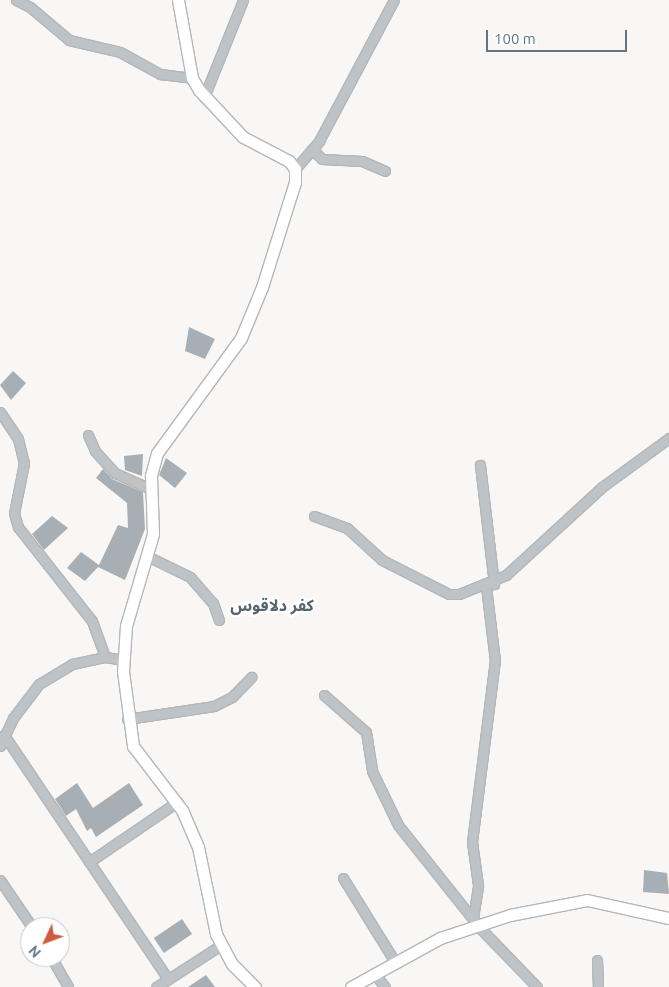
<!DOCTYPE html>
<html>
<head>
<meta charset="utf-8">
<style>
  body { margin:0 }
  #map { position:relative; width:669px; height:987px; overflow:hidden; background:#f8f7f5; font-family:Ubuntu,"Noto Sans Arabic",sans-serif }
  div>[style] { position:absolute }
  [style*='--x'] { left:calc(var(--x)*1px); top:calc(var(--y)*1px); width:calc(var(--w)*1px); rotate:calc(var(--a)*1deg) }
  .building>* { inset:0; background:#a7aeb4; transform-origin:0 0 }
  .roads { filter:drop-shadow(1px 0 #b3b7ba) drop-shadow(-1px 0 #b3b7ba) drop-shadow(0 1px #b3b7ba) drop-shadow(0 -1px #b3b7ba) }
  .minor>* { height:9px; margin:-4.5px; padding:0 4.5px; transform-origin:4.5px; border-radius:4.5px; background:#bfc3c6 }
  .major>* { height:11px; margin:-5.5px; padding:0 5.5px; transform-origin:5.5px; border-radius:5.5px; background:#fff }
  span { translate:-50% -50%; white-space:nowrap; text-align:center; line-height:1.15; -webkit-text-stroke:5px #fff; paint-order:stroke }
  .quarter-label { font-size:16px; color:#576269; font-weight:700 }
  .north { position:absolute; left:20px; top:917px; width:50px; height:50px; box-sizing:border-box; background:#fff; border:1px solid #c2c7cb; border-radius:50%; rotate:227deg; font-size:14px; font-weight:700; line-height:20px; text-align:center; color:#66747d }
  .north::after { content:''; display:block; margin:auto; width:18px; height:22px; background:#cf5b3e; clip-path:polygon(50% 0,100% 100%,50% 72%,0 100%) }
  .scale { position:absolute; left:486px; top:30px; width:141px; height:22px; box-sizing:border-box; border:2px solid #66747d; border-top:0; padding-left:6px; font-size:15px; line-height:18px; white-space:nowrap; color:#66747d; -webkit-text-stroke:4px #fff; paint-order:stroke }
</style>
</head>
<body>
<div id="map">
  <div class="building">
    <div style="clip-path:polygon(189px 327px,215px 339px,205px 359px,185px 351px)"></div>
    <div style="clip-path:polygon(13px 371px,26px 383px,11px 400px,0 385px)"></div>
    <div style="clip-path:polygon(143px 454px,142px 476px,125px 470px,124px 456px)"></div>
    <div style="clip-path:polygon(166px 458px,187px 473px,175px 488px,159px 475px)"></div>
    <div style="clip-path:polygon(103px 469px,112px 479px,143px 492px,145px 529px,125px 580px,98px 567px,85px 581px,67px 568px,81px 552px,99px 565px,118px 525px,128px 528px,127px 503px,96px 478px)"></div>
    <div style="clip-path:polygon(52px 516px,68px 528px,44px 550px,32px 534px)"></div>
    <div style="clip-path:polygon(77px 783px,93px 808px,129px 783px,143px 805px,96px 837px,91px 828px,87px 831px,76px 809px,66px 816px,55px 799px)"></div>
    <div style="clip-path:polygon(644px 870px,667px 873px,669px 894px,643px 892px)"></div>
    <div style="left:182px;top:919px;width:18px;height:34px;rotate:56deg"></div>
    <div style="clip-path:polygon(206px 975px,215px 987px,188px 987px)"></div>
  </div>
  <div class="roads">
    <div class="minor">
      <div style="--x:16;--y:0;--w:16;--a:27"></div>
      <div style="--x:30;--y:7;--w:51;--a:40.2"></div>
      <div style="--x:69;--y:40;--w:52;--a:13.2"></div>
      <div style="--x:120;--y:52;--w:46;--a:28.8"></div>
      <div style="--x:160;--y:74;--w:32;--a:7"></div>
      <div style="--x:204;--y:97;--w:105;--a:-68.1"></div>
      <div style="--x:312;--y:149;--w:14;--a:45"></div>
      <div style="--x:322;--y:159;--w:40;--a:2.9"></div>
      <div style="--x:362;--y:161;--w:25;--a:23"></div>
      <div style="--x:295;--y:169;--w:37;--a:-49"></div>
      <div style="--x:319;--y:141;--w:160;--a:-62"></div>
      <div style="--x:0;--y:412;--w:32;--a:56"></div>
      <div style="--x:18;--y:439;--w:25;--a:76"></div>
      <div style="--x:24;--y:463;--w:51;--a:101.3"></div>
      <div style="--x:14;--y:513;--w:15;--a:74"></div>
      <div style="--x:18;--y:527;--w:120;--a:51.8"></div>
      <div style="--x:92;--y:621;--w:38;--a:70"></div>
      <div style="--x:105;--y:657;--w:18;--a:9"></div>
      <div style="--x:88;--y:435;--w:17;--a:66"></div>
      <div style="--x:95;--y:451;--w:30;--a:48"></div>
      <div style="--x:115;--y:473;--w:39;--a:24"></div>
      <div style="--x:480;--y:465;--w:120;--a:83.3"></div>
      <div style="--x:314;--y:516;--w:35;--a:20"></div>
      <div style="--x:347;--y:528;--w:47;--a:42.4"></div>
      <div style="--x:382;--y:560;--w:75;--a:26.9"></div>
      <div style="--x:449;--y:594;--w:10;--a:0"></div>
      <div style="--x:459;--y:594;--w:51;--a:-22"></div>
      <div style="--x:506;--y:575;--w:130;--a:-42.5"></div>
      <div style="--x:602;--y:487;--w:83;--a:-36.2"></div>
      <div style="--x:147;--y:556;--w:48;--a:26"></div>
      <div style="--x:190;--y:577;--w:35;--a:49"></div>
      <div style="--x:213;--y:603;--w:18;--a:71"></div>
      <div style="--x:324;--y:695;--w:56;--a:41.4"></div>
      <div style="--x:366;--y:732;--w:39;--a:81"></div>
      <div style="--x:372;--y:771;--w:60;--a:64.3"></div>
      <div style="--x:398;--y:825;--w:132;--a:51.5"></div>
      <div style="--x:480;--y:928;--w:82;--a:46"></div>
      <div style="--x:127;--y:719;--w:88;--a:-8.5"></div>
      <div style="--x:214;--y:706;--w:20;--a:-27"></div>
      <div style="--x:232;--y:697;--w:28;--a:-46"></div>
      <div style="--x:4;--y:735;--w:294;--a:56.1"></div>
      <div style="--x:0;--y:746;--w:31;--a:-65"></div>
      <div style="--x:13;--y:718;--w:43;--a:-52.6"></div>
      <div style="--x:39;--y:684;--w:39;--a:-31"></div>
      <div style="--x:72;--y:664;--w:34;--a:-12"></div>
      <div style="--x:89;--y:862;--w:107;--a:-34.3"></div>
      <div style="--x:343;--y:878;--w:99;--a:58.2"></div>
      <div style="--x:0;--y:880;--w:57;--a:55.8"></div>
      <div style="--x:473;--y:918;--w:33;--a:-81"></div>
      <div style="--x:478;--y:885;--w:43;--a:-97.9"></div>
      <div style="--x:472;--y:842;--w:182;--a:-82.8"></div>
      <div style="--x:495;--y:661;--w:75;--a:-96.9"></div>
      <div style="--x:51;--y:957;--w:34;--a:60"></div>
      <div style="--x:597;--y:960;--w:27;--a:88"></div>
      <div style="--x:374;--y:973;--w:18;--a:52"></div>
      <div style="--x:156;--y:987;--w:77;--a:-32.9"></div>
    </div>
    <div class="major">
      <div style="--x:178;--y:0;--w:79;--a:79.8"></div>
      <div style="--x:192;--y:78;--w:14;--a:60"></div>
      <div style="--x:199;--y:90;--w:64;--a:46.9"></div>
      <div style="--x:243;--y:137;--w:52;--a:27.6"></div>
      <div style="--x:289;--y:161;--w:10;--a:53"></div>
      <div style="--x:295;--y:169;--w:13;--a:90"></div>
      <div style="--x:295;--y:182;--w:110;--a:107.4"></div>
      <div style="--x:262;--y:287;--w:55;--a:112.4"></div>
      <div style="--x:241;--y:338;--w:142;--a:126.1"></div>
      <div style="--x:157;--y:453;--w:24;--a:105"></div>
      <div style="--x:151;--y:476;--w:58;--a:88"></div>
      <div style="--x:153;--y:534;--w:96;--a:106.4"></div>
      <div style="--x:126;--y:626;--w:45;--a:93.8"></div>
      <div style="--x:123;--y:671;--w:76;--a:82.4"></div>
      <div style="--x:133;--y:746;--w:81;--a:52.6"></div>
      <div style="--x:182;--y:810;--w:40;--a:66.6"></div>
      <div style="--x:198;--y:847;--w:89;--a:78.3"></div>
      <div style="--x:216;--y:934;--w:34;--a:62"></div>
      <div style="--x:232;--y:964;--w:33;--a:45"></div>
      <div style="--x:351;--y:987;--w:102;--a:-28.8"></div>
      <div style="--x:440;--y:938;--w:74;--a:-18.2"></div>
      <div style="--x:510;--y:915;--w:78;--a:-11"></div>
      <div style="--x:587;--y:900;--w:84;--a:12.4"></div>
    </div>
  </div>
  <div class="quarter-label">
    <span style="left:272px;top:605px">كفر دلاقوس</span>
  </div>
  <div class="north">N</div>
  <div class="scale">100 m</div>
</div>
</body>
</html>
